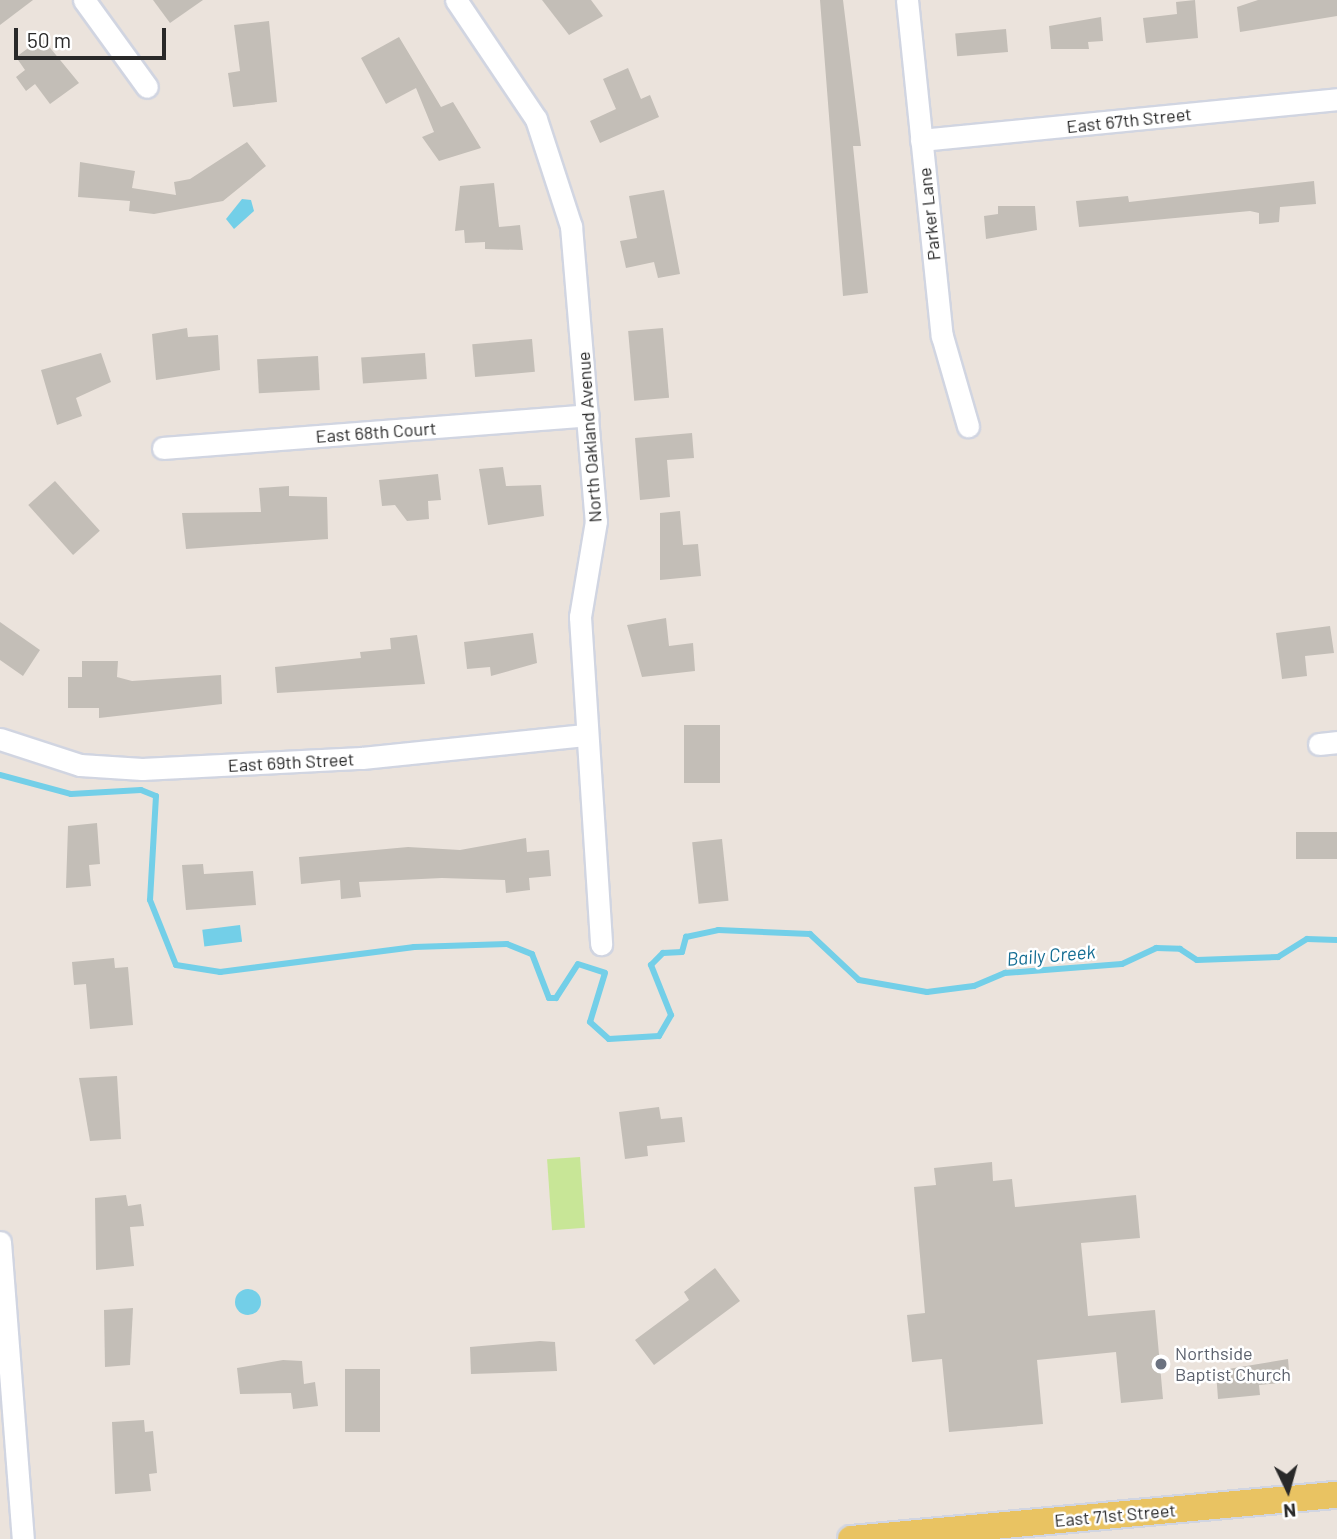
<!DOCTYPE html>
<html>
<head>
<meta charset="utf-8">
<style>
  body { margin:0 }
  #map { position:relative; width:1337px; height:1539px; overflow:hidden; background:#ebe3dc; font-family:Barlow,sans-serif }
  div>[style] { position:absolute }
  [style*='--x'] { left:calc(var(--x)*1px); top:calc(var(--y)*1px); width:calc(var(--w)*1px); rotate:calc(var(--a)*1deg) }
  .pitch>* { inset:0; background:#c8e697; transform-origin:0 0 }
  .water>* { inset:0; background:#73cfe8; transform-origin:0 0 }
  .round { border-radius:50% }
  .stream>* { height:6px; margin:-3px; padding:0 3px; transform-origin:3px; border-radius:3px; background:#73cfe8 }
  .building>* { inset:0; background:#c3beb7; transform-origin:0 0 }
  .roads { filter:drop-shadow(2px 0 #d1d5e1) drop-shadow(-2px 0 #d1d5e1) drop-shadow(0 2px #d1d5e1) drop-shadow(0 -2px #d1d5e1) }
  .minor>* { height:21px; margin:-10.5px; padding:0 10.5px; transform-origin:10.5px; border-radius:10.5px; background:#fff }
  .major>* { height:26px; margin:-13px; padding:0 13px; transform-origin:13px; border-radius:13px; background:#e9c362 }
  .dots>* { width:19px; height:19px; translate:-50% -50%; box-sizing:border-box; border:4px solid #fff; border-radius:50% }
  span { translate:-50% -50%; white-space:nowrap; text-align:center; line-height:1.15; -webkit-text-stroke:5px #fff; paint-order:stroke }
  .street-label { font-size:18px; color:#292929 }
  .worship-label { font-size:18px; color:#5b616d }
  .left { translate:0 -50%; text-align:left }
  .water-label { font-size:19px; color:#146d93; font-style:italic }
  .north { position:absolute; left:1253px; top:1455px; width:70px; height:70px; -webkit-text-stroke:5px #fff; paint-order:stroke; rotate:175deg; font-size:19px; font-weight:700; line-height:28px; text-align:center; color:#292929 }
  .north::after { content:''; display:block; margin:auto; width:24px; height:32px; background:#292929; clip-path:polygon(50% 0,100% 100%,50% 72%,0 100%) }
  .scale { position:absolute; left:14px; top:28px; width:152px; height:32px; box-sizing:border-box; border:4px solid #292929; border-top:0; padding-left:9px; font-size:21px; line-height:24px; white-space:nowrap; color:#292929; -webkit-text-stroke:5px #fff; paint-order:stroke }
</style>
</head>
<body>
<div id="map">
  <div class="pitch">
    <div style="left:580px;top:1157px;width:71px;height:33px;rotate:86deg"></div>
  </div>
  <div class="water">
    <div style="clip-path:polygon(242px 199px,251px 200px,254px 211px,234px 229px,226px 219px)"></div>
    <div style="left:240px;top:925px;width:17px;height:38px;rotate:83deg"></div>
    <div class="round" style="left:235px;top:1289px;width:26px;height:26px"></div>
  </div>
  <div class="stream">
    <div style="--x:0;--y:775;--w:73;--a:15"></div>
    <div style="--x:71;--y:794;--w:70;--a:-3.3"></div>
    <div style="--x:141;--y:790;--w:16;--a:22"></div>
    <div style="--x:156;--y:796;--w:104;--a:93.3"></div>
    <div style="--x:150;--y:900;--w:70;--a:68.2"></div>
    <div style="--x:176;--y:965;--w:45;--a:9"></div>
    <div style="--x:220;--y:972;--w:196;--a:-7.3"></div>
    <div style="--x:414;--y:947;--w:93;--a:-1.8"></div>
    <div style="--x:507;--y:944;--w:27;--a:22"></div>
    <div style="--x:532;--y:954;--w:47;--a:68.9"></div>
    <div style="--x:549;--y:998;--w:7;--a:0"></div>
    <div style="--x:556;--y:998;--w:40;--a:-57.1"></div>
    <div style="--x:578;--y:964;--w:28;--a:18"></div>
    <div style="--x:605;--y:973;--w:51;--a:107"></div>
    <div style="--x:590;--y:1022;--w:25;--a:42"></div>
    <div style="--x:609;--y:1039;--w:50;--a:-3.4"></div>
    <div style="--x:659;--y:1036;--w:24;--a:-60"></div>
    <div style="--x:671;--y:1015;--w:54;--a:-111.8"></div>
    <div style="--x:651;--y:965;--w:17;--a:-45"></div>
    <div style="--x:663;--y:953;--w:19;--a:-3"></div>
    <div style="--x:682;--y:952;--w:16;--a:-75"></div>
    <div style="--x:686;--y:937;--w:33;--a:-12"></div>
    <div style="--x:718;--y:930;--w:92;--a:2.5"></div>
    <div style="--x:810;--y:934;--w:67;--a:43.2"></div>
    <div style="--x:859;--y:980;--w:69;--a:10"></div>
    <div style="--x:927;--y:992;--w:47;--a:-7.3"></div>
    <div style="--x:974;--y:986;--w:34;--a:-23"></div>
    <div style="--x:1005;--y:973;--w:117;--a:-4.4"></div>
    <div style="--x:1122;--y:964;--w:38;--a:-25"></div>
    <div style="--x:1156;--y:948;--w:24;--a:2"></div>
    <div style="--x:1180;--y:949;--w:20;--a:33"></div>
    <div style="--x:1197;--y:960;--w:81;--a:-2.1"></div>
    <div style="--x:1278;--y:957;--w:34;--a:-32"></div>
    <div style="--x:1307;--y:939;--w:30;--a:2"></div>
  </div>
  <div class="building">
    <div style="clip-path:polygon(0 0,33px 0,0 25px)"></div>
    <div style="clip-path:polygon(153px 0,203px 0,170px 23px)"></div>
    <div style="clip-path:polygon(542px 0,591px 0,603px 16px,569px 35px)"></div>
    <div style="clip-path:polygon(820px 0,843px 0,861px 146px,853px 146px,868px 293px,843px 296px)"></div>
    <div style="clip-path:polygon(1195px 0,1198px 38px,1146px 43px,1143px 18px,1177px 14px,1176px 2px)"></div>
    <div style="clip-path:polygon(1258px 0,1337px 0,1337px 16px,1240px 32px,1237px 7px)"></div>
    <div style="clip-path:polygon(1101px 17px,1103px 41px,1088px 42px,1089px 49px,1051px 49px,1049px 26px)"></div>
    <div style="clip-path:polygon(269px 21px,277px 102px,233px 107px,228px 73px,240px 71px,234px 25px)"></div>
    <div style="left:1006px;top:29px;width:23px;height:51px;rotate:85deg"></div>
    <div style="clip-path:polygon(399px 37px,441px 107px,453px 102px,481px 148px,439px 161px,422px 137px,434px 132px,416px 88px,386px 104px,361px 58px)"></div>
    <div style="clip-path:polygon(42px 38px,79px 83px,50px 104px,35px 84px,26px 91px,16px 77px,25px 70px,16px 57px)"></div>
    <div style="clip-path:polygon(628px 68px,641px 99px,650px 95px,659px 117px,600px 143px,590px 121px,616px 109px,603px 79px)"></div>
    <div style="clip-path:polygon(247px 142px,266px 166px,223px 201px,154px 214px,129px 211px,130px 201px,78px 197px,80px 162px,135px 171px,132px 188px,176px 195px,174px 182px,190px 179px)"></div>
    <div style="clip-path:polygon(1314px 181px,1316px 204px,1280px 207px,1279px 222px,1259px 224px,1259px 213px,1250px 211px,1079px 227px,1076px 201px,1128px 196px,1129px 202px)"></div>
    <div style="clip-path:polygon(494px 183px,499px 227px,520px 225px,523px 250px,485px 249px,485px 242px,465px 243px,464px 230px,455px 231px,460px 186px)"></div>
    <div style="clip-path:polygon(664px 190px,680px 274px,658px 278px,654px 262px,626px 268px,620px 241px,637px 238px,629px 196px)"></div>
    <div style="clip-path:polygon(998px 206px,1035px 206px,1037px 230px,986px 239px,984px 216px,998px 214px)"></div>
    <div style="clip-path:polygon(187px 328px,188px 337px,218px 335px,220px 370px,156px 380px,152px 334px)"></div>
    <div style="left:663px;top:328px;width:70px;height:35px;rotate:85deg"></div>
    <div style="left:532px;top:339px;width:33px;height:60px;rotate:85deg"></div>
    <div style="clip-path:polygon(101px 353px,111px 382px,76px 398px,82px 416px,57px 425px,41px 370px)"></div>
    <div style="left:425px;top:353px;width:26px;height:64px;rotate:86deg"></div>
    <div style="left:318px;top:356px;width:34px;height:61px;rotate:87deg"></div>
    <div style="clip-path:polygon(692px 433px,694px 458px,667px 460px,670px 497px,640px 500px,635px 438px)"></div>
    <div style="clip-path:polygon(503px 467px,506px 486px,541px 485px,544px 516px,488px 525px,479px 469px)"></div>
    <div style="clip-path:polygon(438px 474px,441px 500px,428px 501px,429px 519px,407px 521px,395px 505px,382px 506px,379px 480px)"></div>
    <div style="left:55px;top:481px;width:67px;height:36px;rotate:48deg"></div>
    <div style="clip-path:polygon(289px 486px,289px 496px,327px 497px,328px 539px,186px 549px,182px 513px,261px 512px,259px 488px)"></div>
    <div style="clip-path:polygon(680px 511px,683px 545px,698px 544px,701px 576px,660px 580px,660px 513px)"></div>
    <div style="clip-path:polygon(666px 618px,669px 646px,693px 643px,695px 671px,642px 677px,627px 625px)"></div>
    <div style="clip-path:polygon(0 622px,40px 650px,23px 676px,0 660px)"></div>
    <div style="clip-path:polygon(1330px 626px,1334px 653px,1305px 656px,1307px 676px,1282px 679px,1276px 633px)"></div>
    <div style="clip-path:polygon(533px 633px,537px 663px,491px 676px,490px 667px,467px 669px,464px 642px)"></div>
    <div style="clip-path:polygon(417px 635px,425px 684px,277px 693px,275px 667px,361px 658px,360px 652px,391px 649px,390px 638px)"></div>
    <div style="clip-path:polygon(82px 661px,118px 661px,117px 677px,132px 681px,221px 675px,222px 704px,99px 718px,99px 708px,68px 708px,68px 677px,82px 677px)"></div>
    <div style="left:720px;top:725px;width:58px;height:36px;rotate:90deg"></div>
    <div style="clip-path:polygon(97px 823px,100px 864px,89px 865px,91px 886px,66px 888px,68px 826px)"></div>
    <div style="left:1337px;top:832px;width:27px;height:41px;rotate:90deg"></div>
    <div style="clip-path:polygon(526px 838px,527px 852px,549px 850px,551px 876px,529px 878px,530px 890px,506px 893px,505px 880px,442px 878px,359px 882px,361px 897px,341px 899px,340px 880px,301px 884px,299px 857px,408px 847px,460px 850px)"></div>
    <div style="left:722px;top:839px;width:62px;height:30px;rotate:84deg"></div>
    <div style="clip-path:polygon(203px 864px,204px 874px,253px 871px,256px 905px,186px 910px,182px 865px)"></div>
    <div style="clip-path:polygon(114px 958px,115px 968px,128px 967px,133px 1025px,90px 1029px,86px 984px,74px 985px,72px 962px)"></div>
    <div style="clip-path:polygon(117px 1076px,121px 1139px,90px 1141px,79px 1078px)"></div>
    <div style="clip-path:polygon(659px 1107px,661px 1119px,682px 1117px,685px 1142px,647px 1146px,648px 1156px,625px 1159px,619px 1112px)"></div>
    <div style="clip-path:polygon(992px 1162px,993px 1181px,1012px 1179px,1015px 1207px,1136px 1195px,1140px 1238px,1081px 1243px,1088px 1316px,1155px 1310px,1163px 1399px,1121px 1403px,1116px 1352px,1037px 1360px,1043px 1424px,949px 1432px,942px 1359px,912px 1362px,907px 1315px,925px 1313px,914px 1187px,936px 1185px,934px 1168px)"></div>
    <div style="clip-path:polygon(126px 1195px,128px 1206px,141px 1204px,144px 1226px,130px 1227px,134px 1266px,96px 1270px,95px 1198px)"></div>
    <div style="clip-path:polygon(715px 1268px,740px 1301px,654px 1365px,635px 1340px,689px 1300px,684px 1292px)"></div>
    <div style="clip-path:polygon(133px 1308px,130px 1365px,105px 1367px,104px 1310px)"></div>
    <div style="clip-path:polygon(540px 1341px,555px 1342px,557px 1371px,471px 1374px,470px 1347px)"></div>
    <div style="clip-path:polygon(1288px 1359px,1290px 1382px,1259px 1385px,1260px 1395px,1218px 1399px,1216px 1371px)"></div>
    <div style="clip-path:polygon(283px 1360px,302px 1361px,304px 1384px,315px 1382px,318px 1406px,293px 1409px,291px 1393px,240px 1394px,237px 1368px)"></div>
    <div style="left:345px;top:1369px;width:35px;height:63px"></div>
    <div style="clip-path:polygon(144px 1420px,145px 1432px,153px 1431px,157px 1473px,149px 1474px,151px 1491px,115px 1494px,112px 1422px)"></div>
  </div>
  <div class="roads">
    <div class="minor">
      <div style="--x:84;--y:0;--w:107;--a:54.1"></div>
      <div style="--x:456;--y:0;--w:143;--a:56.1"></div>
      <div style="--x:536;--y:119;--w:113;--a:71.9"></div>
      <div style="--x:571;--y:226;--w:296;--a:85.2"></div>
      <div style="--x:596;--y:521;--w:97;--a:99.5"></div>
      <div style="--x:580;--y:617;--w:328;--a:86.3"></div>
      <div style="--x:907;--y:0;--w:338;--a:84.1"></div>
      <div style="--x:942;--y:336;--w:94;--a:73.9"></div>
      <div style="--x:921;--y:140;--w:418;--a:-5.6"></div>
      <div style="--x:163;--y:448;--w:426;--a:-4.4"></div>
      <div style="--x:0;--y:739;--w:84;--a:18"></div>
      <div style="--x:80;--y:765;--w:62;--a:3.7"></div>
      <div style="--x:142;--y:769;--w:220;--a:-2.9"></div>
      <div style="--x:362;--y:758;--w:224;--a:-5.9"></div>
      <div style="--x:1319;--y:744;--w:18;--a:-6"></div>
      <div style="--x:0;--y:1242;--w:298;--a:85.6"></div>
    </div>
    <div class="major">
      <div style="--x:851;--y:1539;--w:488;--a:-5.2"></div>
    </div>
  </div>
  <div class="dots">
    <div style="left:1161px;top:1364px;background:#6b7280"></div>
  </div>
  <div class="street-label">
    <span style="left:1129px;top:120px;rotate:-6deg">East 67th Street</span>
    <span style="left:929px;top:214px;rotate:-96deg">Parker Lane</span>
    <span style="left:376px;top:432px;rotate:-4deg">East 68th Court</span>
    <span style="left:589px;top:437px;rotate:-94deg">North Oakland Avenue</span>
    <span style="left:291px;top:762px;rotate:-3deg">East 69th Street</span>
    <span style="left:1115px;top:1515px;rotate:-5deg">East 71st Street</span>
  </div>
  <div class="worship-label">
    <span class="left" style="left:1175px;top:1364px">Northside<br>Baptist Church</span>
  </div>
  <div class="water-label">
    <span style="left:1051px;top:955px;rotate:-5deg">Baily Creek</span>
  </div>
  <div class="north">N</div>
  <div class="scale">50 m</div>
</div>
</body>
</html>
